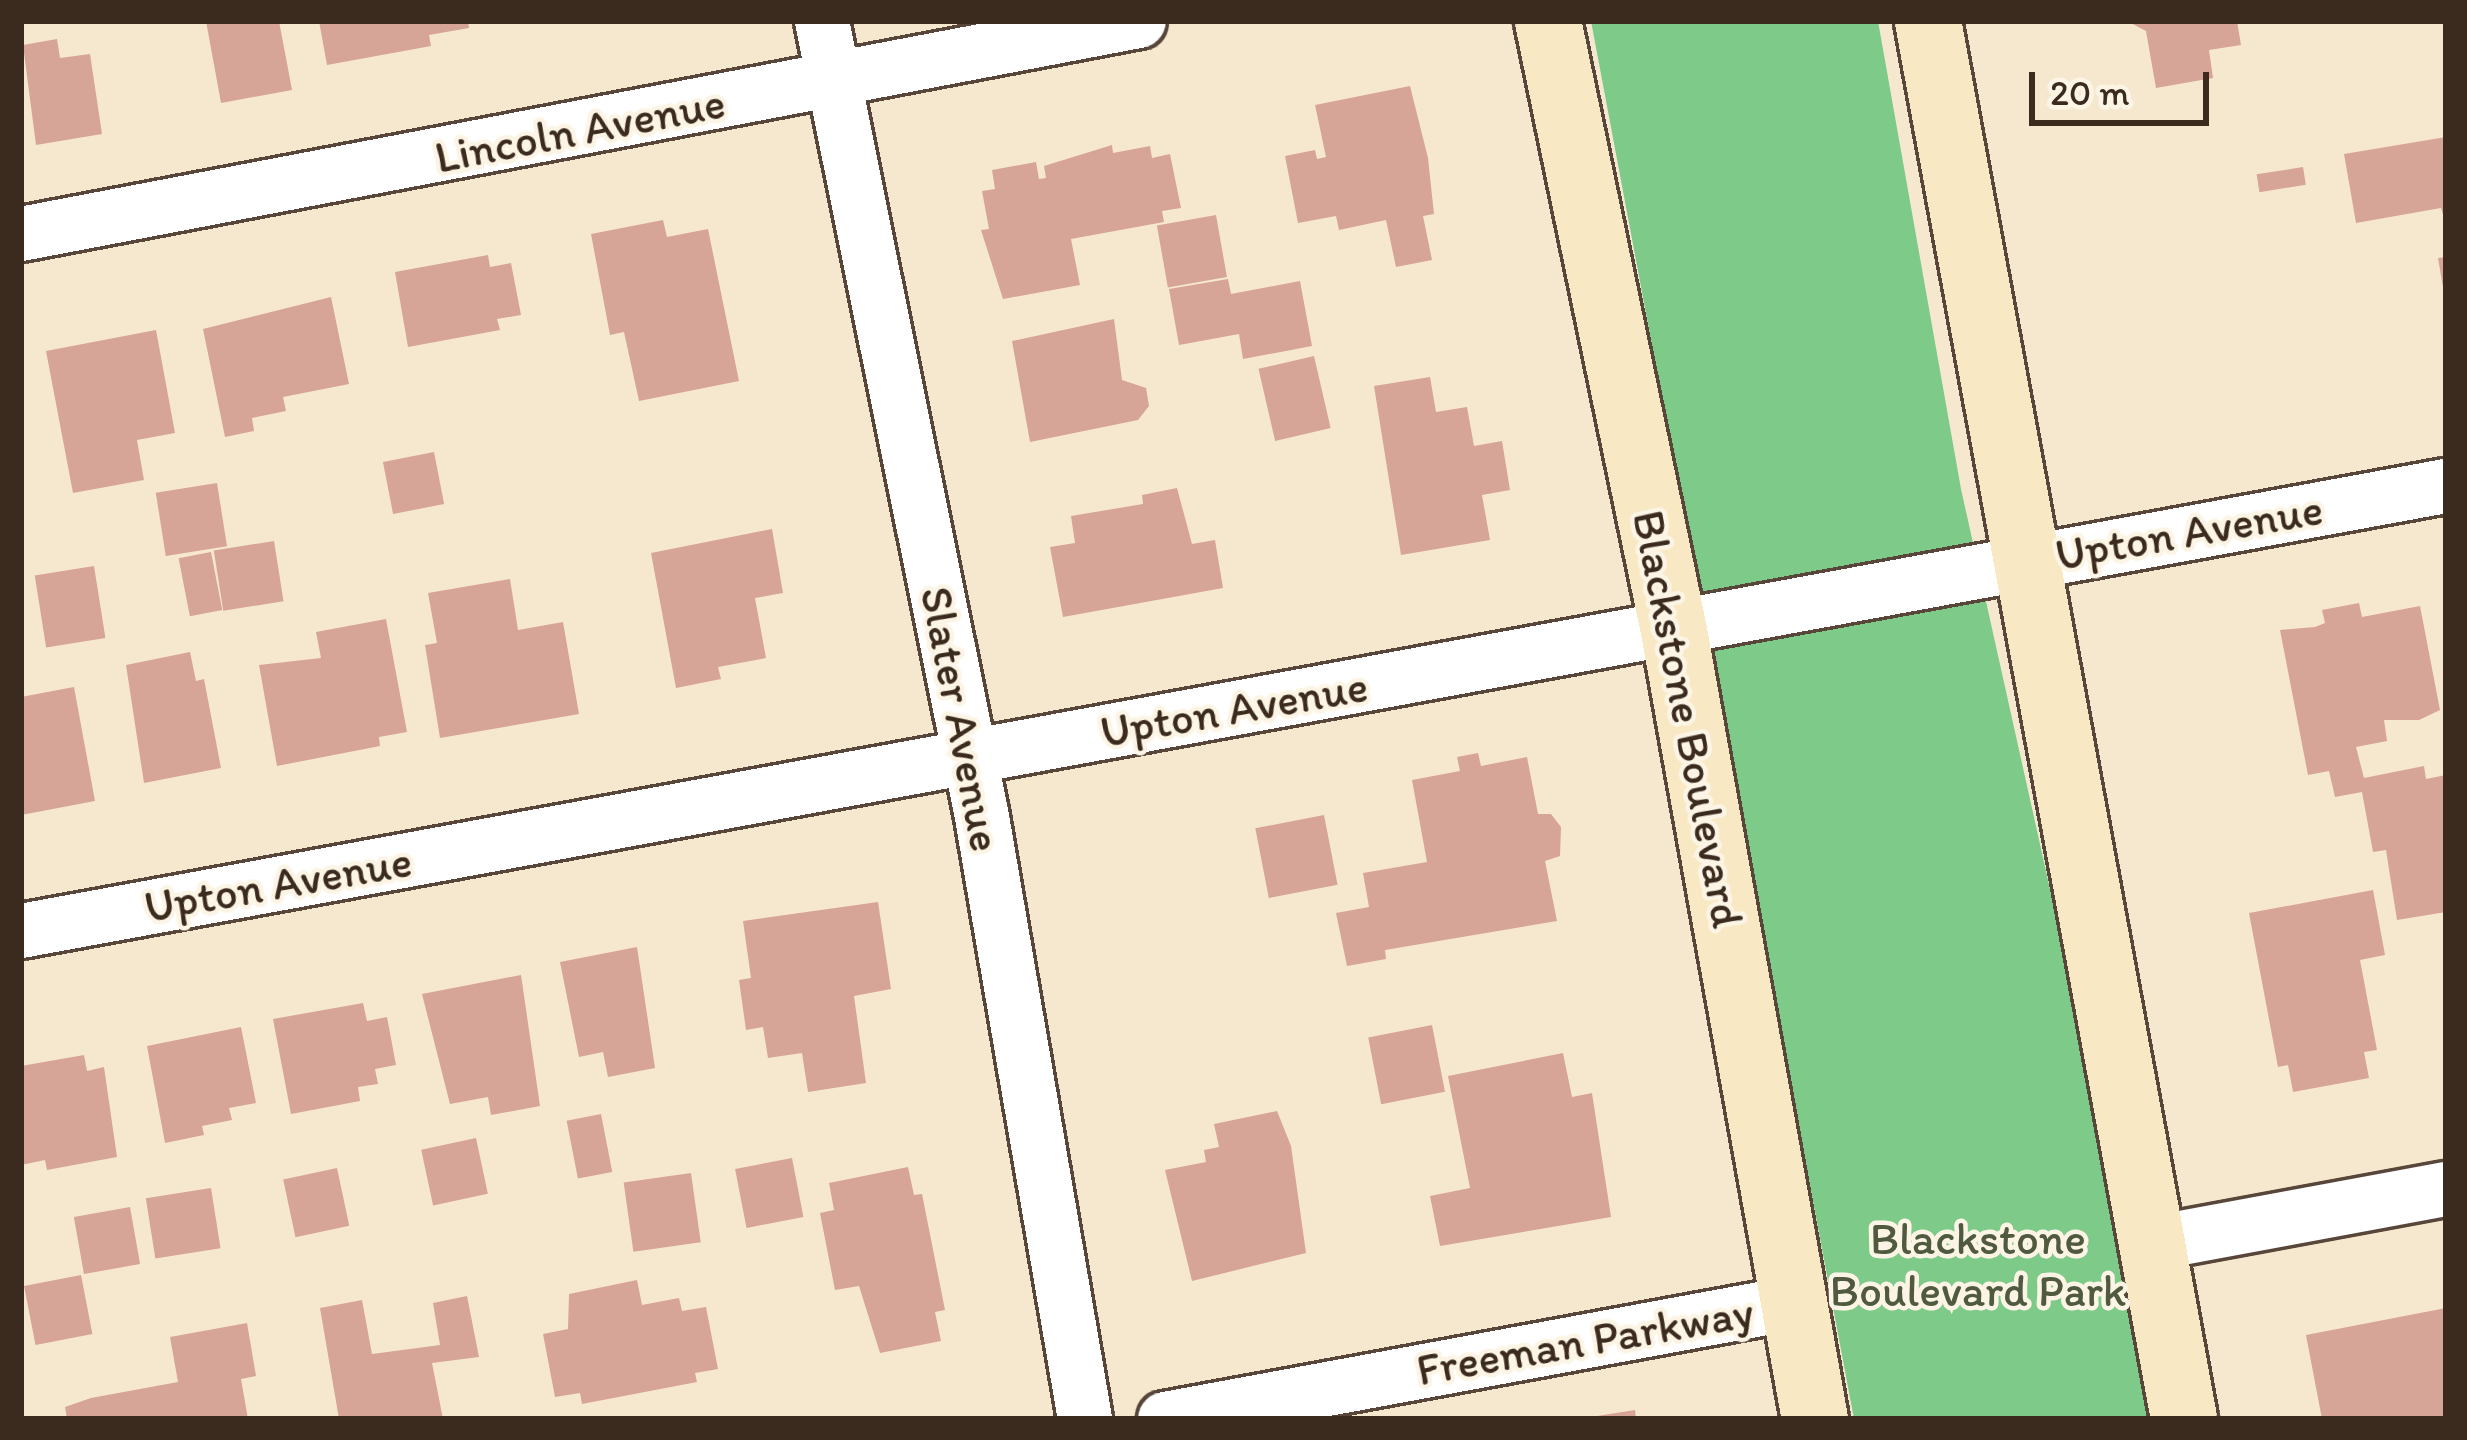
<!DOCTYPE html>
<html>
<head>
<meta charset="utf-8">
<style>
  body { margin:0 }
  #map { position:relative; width:2467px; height:1440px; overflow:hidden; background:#f6e8cf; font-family:Itim,sans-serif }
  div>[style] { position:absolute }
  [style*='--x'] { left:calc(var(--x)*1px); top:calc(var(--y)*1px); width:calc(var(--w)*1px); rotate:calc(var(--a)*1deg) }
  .green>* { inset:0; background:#7dca89 }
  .building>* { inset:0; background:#d7a498; transform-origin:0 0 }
  .roads { filter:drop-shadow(3px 0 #574639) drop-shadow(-3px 0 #574639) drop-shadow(0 3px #574639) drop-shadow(0 -3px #574639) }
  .minor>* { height:54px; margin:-27px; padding:0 27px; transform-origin:27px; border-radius:27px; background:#fff }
  .secondary>* { height:66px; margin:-33px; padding:0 33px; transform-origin:33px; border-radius:33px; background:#f8e8c3 }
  span { translate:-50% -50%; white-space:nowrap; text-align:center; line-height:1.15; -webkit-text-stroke:9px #fcf5e5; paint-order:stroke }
  .street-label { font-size:45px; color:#3b2a1e }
  .park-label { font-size:45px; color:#4f5a3e }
  .frame { position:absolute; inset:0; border:24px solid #3b2a1e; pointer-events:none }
  .scale { position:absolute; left:2029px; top:72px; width:180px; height:54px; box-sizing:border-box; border:6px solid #3b2a1e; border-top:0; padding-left:15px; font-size:36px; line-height:42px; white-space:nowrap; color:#3b2a1e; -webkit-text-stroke:9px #fcf5e5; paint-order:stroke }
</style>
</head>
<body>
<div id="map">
  <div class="green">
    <div style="clip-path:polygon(1591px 21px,1878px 21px,1961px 489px,2130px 1249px,2155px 1419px,1854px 1419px)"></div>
  </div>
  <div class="building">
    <div style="clip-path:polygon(206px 21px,279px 21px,292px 90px,221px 103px)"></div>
    <div style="clip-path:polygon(319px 21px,468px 21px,469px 28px,429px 35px,431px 46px,327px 65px)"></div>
    <div style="clip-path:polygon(2127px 21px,2237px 21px,2241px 45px,2209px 50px,2213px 78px,2156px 88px,2146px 31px)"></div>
    <div style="clip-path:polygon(57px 39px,60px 58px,90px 54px,102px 134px,36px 145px,23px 45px)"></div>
    <div style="clip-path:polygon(1410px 86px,1428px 158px,1434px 214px,1423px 216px,1432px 260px,1396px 267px,1386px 220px,1339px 230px,1336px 216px,1298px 223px,1285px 156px,1315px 150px,1317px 159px,1326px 157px,1315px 105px)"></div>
    <div style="clip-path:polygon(2446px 137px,2446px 225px,2441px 208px,2356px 223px,2344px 154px)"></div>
    <div style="clip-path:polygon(1112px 145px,1113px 153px,1150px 146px,1152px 158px,1170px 154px,1181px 208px,1162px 211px,1164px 222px,1071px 239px,1080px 285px,1003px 299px,981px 230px,989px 229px,982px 191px,995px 189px,992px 170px,1036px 162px,1039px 179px,1046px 178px,1044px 166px)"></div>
    <div style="left:2303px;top:167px;width:18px;height:47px;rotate:81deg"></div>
    <div style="left:1216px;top:215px;width:63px;height:60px;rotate:80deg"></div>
    <div style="clip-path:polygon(663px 220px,667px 237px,708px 229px,739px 381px,639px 401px,624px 332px,610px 335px,591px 234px)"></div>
    <div style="clip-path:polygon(488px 255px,490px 267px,511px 263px,521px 315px,497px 319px,500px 330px,408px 347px,395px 272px)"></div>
    <div style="clip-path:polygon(2446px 257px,2446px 293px,2444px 293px,2438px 258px)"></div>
    <div style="clip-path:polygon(1228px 279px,1231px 294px,1300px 281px,1312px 346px,1243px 359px,1239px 334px,1179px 345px,1169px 289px)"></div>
    <div style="clip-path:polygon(331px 297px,349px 384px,283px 397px,286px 411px,252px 418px,254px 431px,225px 437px,203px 329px)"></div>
    <div style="clip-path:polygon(1114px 319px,1122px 380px,1146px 388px,1149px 406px,1138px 420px,1030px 442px,1012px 341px)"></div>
    <div style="clip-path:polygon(156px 330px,175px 433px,137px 440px,144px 480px,73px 493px,46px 351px)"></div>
    <div style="left:1314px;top:356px;width:74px;height:57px;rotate:77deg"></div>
    <div style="clip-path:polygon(1430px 377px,1436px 412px,1467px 407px,1474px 446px,1502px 441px,1510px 490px,1482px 495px,1490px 540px,1401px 555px,1374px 386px)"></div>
    <div style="left:434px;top:452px;width:53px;height:52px;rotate:79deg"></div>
    <div style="left:217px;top:483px;width:64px;height:62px;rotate:81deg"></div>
    <div style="clip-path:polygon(1177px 488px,1192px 544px,1215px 540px,1223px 588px,1063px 617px,1050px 547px,1075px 543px,1071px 516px,1143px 504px,1142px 495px)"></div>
    <div style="clip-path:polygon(772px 529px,783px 593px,755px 598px,766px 658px,718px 667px,721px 679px,676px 688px,651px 553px)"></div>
    <div style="left:274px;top:541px;width:61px;height:61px;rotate:81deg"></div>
    <div style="left:211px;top:552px;width:59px;height:33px;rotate:79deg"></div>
    <div style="left:94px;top:566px;width:73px;height:60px;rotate:81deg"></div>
    <div style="clip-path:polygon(510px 579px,518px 630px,563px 622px,579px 714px,440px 738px,425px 645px,437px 643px,428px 593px)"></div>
    <div style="clip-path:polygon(2359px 603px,2362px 617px,2420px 606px,2440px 710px,2419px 720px,2384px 720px,2387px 741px,2356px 747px,2364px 778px,2424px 766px,2426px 779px,2446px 775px,2446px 912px,2397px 920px,2386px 850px,2373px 852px,2362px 792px,2335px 797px,2329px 771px,2308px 775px,2280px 630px,2315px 627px,2325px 623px,2322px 610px)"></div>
    <div style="clip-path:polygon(386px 619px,407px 732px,379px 737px,380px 746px,277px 766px,259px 665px,321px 658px,316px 632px)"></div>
    <div style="clip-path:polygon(190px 652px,196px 681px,204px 679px,221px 768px,144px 783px,126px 665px)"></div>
    <div style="clip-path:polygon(74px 687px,95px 801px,21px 815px,21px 697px)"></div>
    <div style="clip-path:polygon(1478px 753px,1481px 766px,1527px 757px,1538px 814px,1551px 814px,1561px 827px,1560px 856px,1545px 861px,1557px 921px,1385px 950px,1386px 959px,1347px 966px,1336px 913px,1369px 907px,1363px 873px,1427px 862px,1412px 780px,1460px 771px,1457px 757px)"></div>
    <div style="left:1324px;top:815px;width:71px;height:70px;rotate:79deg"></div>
    <div style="clip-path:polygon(2373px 890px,2385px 955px,2360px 960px,2377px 1050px,2364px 1052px,2369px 1078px,2293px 1092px,2288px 1065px,2278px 1067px,2249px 913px)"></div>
    <div style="clip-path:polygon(878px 902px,891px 989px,854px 996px,866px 1083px,808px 1092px,802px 1053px,768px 1058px,763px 1027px,746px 1030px,739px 980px,751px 978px,743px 921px)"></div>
    <div style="clip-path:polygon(637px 947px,655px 1068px,608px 1077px,603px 1052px,579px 1057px,560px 962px)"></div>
    <div style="clip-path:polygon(521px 975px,540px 1106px,491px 1115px,488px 1097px,450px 1104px,422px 994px)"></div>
    <div style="clip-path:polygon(363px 1003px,367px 1021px,387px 1017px,396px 1065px,375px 1069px,378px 1084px,358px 1087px,360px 1101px,291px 1114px,273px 1019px)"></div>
    <div style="left:1432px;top:1025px;width:68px;height:65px;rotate:79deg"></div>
    <div style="clip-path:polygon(241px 1027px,256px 1103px,229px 1108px,232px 1120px,202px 1126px,204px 1135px,165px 1143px,147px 1046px)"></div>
    <div style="clip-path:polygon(1563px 1053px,1572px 1097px,1592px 1093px,1611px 1217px,1440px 1246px,1430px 1196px,1470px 1188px,1448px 1076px)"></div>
    <div style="clip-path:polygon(84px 1055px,87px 1071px,104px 1067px,117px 1157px,47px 1170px,45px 1160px,21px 1165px,21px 1066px)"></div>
    <div style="clip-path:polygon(1277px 1111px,1291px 1146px,1306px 1253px,1192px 1281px,1165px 1170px,1206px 1162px,1204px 1150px,1219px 1147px,1214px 1124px)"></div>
    <div style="left:601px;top:1114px;width:59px;height:35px;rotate:79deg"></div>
    <div style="left:476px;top:1138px;width:57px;height:56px;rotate:78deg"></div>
    <div style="left:792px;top:1158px;width:60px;height:58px;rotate:79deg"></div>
    <div style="clip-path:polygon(908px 1167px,914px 1195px,922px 1194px,945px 1310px,935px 1312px,941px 1341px,880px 1353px,859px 1286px,835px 1290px,820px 1213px,834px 1210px,829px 1183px)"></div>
    <div style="left:337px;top:1168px;width:59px;height:55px;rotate:78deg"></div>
    <div style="left:691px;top:1173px;width:70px;height:68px;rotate:82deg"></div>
    <div style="left:211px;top:1188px;width:61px;height:66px;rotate:81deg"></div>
    <div style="left:130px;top:1207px;width:58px;height:57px;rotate:80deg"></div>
    <div style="left:81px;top:1275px;width:60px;height:58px;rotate:79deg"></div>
    <div style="clip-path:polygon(637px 1280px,642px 1305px,679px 1298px,682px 1311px,706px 1307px,718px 1369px,695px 1373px,697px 1382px,582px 1404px,580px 1393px,555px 1397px,543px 1334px,568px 1329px,569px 1294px)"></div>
    <div style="clip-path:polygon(467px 1296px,479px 1357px,432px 1363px,443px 1419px,339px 1419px,320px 1308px,362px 1300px,372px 1354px,440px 1345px,433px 1303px)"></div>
    <div style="clip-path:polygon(2446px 1308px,2446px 1419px,2322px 1419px,2306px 1335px)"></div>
    <div style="clip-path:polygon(247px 1323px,256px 1376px,241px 1379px,248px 1419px,67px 1419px,65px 1407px,91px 1398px,178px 1382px,170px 1337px)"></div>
    <div style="clip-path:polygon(1635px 1410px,1636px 1419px,1597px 1419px,1597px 1416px)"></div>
  </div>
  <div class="roads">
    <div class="minor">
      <div style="--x:822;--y:21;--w:812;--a:78.63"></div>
      <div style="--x:982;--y:817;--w:611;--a:80.29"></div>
      <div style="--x:21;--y:234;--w:1138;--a:-10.79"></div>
      <div style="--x:21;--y:931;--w:2465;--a:-10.4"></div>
      <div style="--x:2149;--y:1244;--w:302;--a:-10.5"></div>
      <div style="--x:1165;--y:1419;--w:639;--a:-10.47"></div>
    </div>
    <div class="secondary">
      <div style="--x:1548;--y:21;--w:623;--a:78.33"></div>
      <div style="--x:1674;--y:631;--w:801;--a:79.86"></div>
      <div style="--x:1928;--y:21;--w:1421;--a:79.62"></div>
    </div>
  </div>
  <div class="street-label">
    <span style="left:580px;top:130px;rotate:-11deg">Lincoln Avenue</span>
    <span style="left:2189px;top:532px;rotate:-10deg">Upton Avenue</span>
    <span style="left:1234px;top:709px;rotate:-10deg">Upton Avenue</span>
    <span style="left:961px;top:719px;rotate:79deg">Slater Avenue</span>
    <span style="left:1688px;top:719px;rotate:79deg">Blackstone Boulevard</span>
    <span style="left:278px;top:884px;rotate:-10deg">Upton Avenue</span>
    <span style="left:1585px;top:1341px;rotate:-10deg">Freeman Parkway</span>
  </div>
  <div class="park-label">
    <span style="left:1978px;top:1265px">Blackstone<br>Boulevard Park</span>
  </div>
  <div class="frame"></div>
  <div class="scale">20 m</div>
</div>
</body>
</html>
